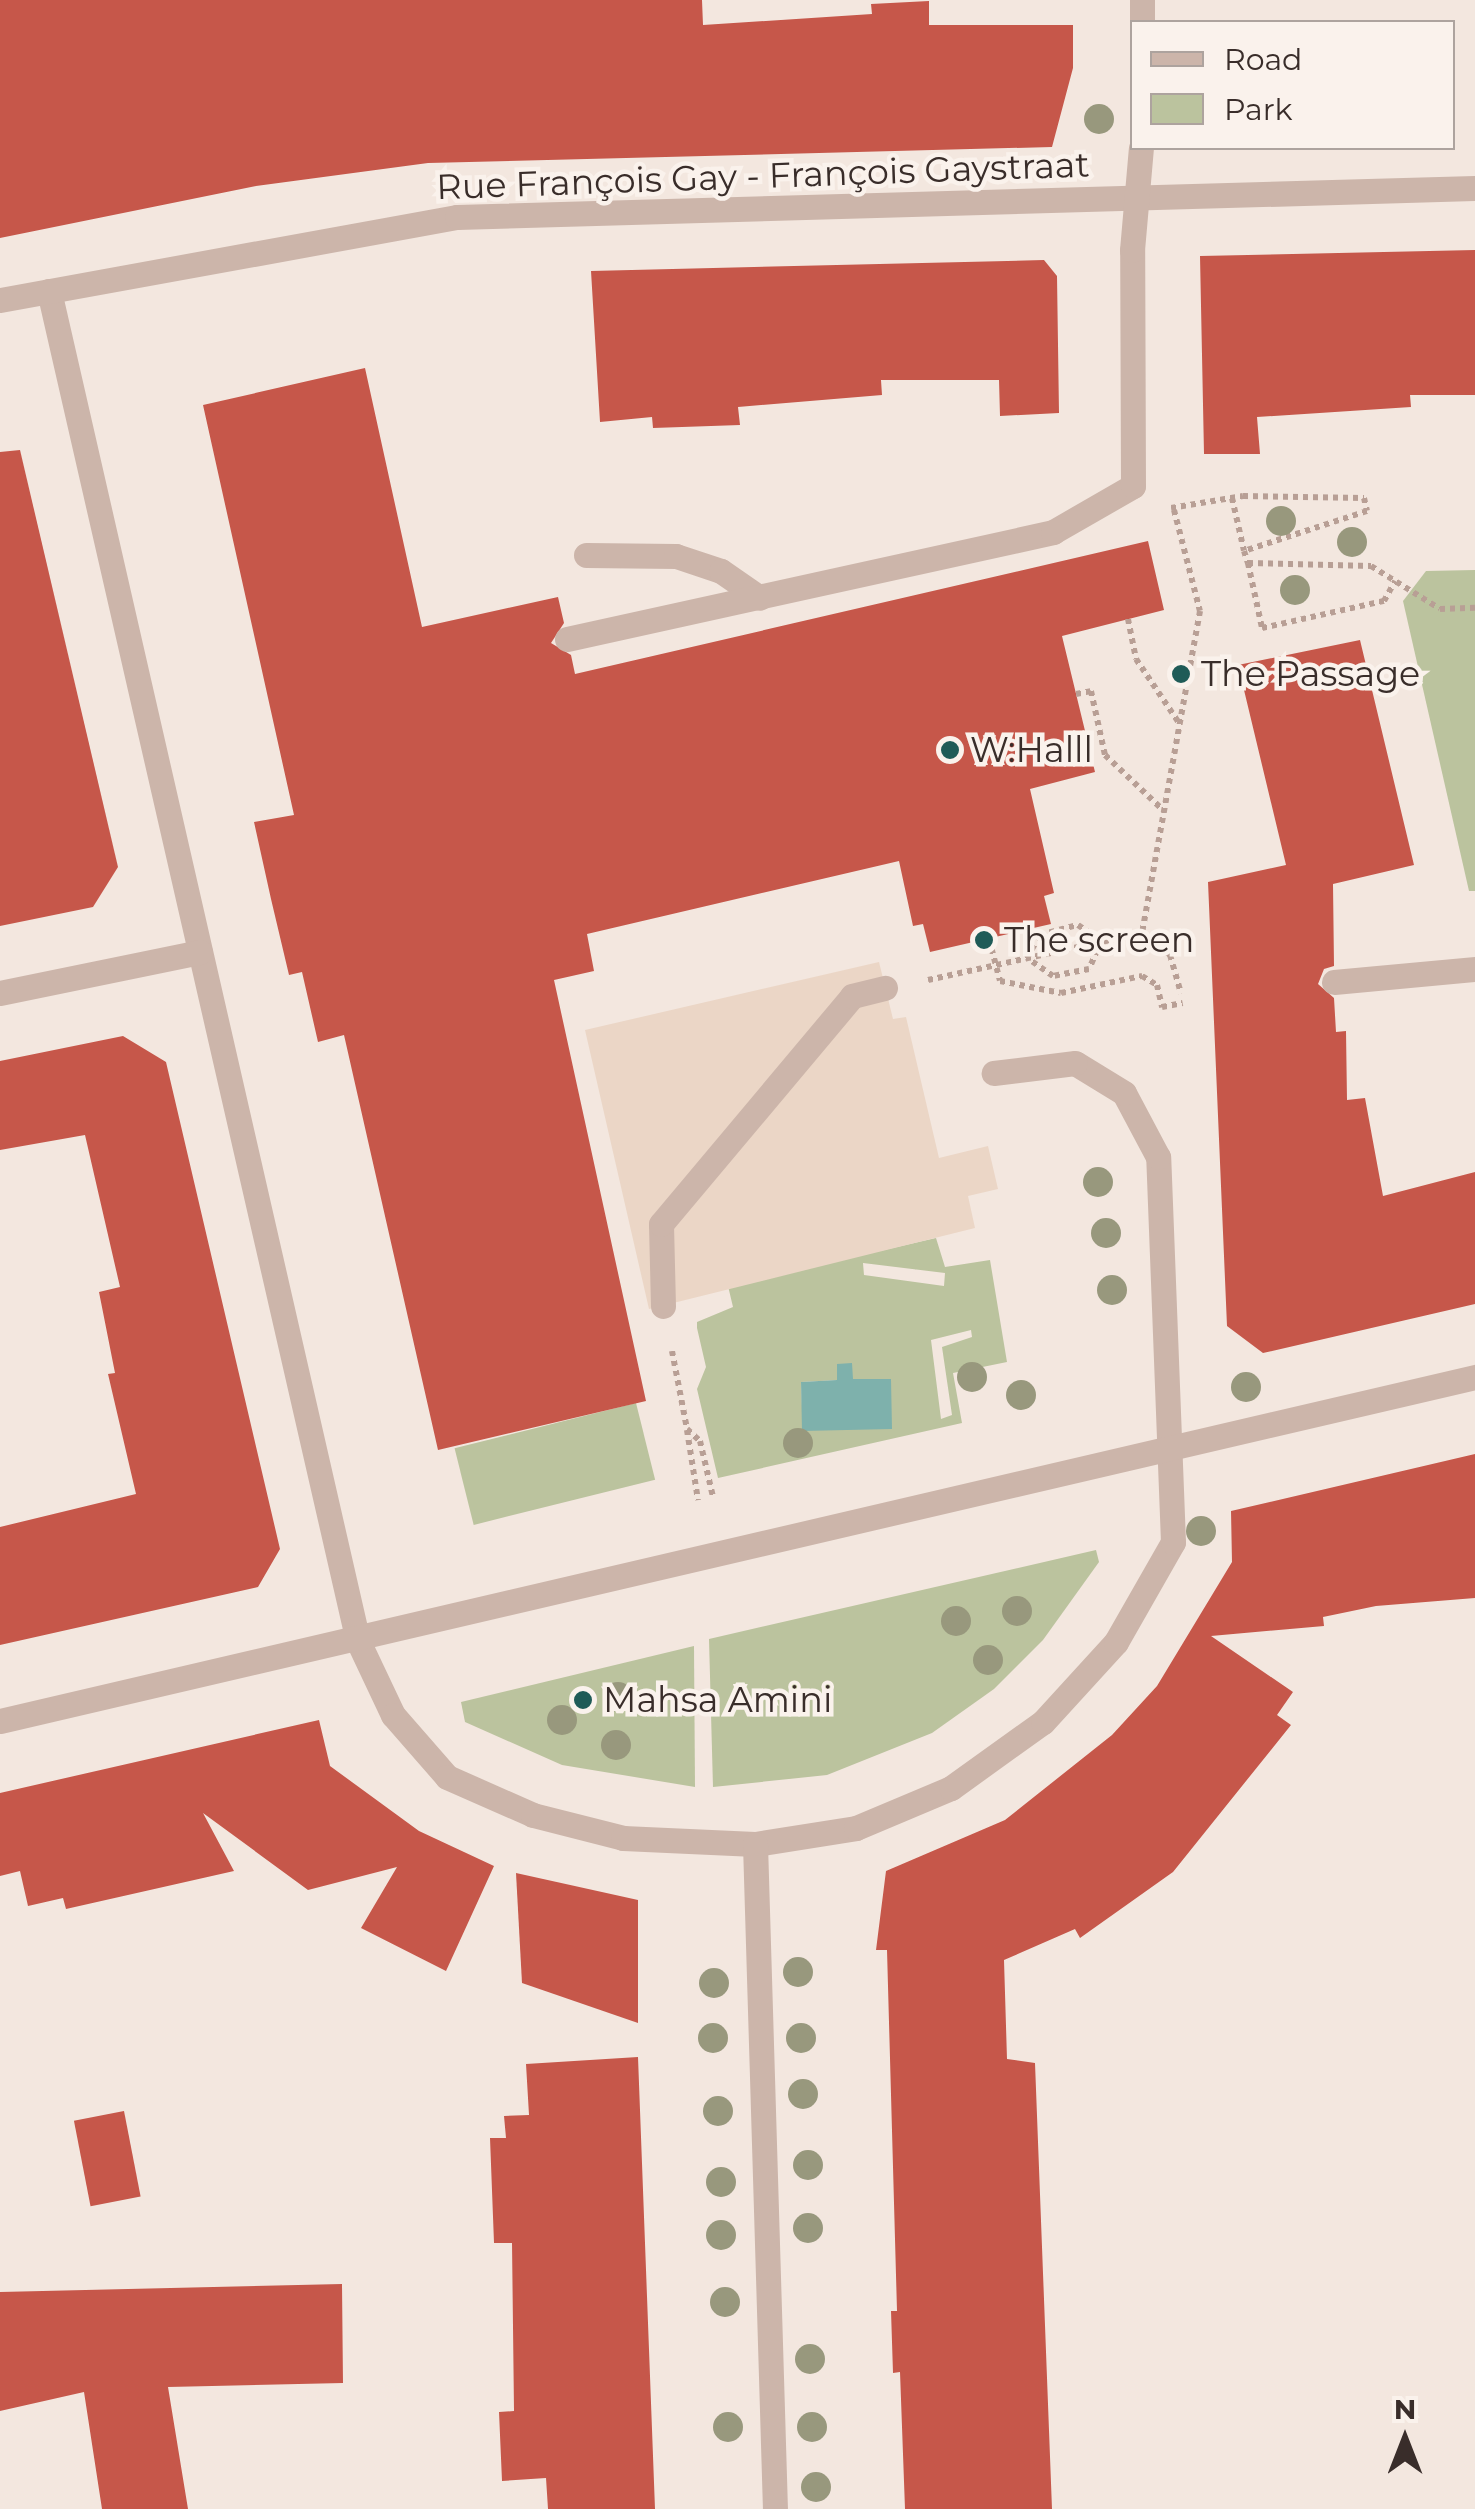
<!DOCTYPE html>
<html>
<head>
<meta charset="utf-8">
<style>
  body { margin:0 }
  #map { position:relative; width:1475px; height:2509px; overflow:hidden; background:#f3e7df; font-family:Montserrat,sans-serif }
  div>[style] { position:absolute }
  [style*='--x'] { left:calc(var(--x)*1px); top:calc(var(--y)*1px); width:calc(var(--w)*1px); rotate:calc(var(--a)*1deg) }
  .green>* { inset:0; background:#bbc39e; transform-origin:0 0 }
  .plaza>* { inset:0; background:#ebd6c6 }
  .water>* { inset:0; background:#7eb1ac }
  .building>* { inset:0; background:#c6574a; transform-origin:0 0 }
  .path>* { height:6px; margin-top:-3px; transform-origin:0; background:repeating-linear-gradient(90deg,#b89f95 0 5px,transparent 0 10px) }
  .minor>* { height:25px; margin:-12.5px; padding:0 12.5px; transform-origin:12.5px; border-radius:12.5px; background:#ccb5aa }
  .trees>* { width:30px; height:30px; margin:-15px; border-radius:50%; background:#98987d }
  .dots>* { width:28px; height:28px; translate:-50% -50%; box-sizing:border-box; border:5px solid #faf2ec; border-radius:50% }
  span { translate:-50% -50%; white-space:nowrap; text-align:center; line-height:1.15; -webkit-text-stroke:9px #faf2ec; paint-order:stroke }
  .street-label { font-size:35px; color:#392d2a }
  .poi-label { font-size:35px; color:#392d2a }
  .left { translate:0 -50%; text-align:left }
  .legend { position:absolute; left:1130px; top:20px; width:325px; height:130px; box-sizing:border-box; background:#faf2ec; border:2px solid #ada39e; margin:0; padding:12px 18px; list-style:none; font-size:30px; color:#392d2a }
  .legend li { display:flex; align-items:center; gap:20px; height:50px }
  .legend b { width:50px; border:2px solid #ada39e }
  .north { position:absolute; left:1355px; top:2389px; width:100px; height:100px; -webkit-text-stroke:8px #faf2ec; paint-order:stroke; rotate:0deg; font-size:28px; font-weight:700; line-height:40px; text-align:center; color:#392d2a }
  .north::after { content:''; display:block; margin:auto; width:35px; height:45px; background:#392d2a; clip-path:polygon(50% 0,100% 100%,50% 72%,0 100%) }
</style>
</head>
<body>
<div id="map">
  <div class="green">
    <div style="clip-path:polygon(1475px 570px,1475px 891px,1469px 891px,1403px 601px,1426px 571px)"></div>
    <div style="clip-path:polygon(evenodd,936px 1238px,945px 1267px,990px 1260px,1007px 1362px,953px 1373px,962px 1423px,718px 1478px,697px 1389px,706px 1367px,697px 1328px,697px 1322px,733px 1307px,728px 1286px,936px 1238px,863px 1263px,945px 1273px,944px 1286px,864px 1275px,863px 1263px,936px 1238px,971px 1330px,972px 1337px,942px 1347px,952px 1415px,941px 1419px,931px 1340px,971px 1330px,936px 1238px,852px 1364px,852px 1379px,803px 1431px,801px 1382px,838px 1380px,852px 1364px)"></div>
    <div style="left:636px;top:1403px;width:79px;height:187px;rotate:76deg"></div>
    <div style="clip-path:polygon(1096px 1550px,1099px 1562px,1043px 1640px,994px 1689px,932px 1733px,827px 1775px,713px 1787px,709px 1639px)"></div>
    <div style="clip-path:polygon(694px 1646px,695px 1787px,562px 1765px,465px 1722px,461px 1702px)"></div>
  </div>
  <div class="plaza">
    <div style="clip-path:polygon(879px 962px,893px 1019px,906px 1017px,939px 1158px,988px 1146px,998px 1189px,968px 1196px,975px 1228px,649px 1309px,585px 1030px)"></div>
  </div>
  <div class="water">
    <div style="clip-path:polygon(852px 1363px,853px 1379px,891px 1379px,892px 1429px,802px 1431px,801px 1382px,837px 1380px,837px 1364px)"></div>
  </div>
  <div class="building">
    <div style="clip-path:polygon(0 0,702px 0,703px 25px,872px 14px,871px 4px,929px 1px,929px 25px,1073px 25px,1073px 68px,1052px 147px,428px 163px,256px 186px,0 238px)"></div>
    <div style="clip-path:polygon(1475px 250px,1475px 395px,1410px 395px,1411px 407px,1257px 417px,1260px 454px,1204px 454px,1200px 256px)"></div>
    <div style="clip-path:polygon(1044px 260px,1057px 276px,1059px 413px,1000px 416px,999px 380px,881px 380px,882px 395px,738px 407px,740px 425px,653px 428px,652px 417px,600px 422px,591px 271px)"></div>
    <div style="clip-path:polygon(365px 368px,422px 627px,558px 597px,564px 623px,551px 643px,571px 655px,575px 674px,1148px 541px,1164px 610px,1062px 636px,1095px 772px,1030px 789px,1054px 893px,1044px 896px,1051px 924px,930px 952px,923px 924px,913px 926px,899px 861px,587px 934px,594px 971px,554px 980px,646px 1401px,438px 1450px,344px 1035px,318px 1042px,302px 972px,289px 975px,271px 899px,254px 822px,294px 815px,203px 405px)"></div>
    <div style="clip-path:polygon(20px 450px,118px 867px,93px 907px,0 926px,0 452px)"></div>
    <div style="clip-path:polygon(1360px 640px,1414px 865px,1333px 884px,1334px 966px,1324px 969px,1318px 984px,1334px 998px,1336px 1032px,1346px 1031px,1347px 1100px,1365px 1098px,1383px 1196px,1475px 1172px,1475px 1304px,1263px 1353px,1227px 1326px,1208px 882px,1286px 865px,1238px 665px)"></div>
    <div style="clip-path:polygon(123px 1036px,166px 1062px,280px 1549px,258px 1587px,0 1645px,0 1527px,136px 1494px,108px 1374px,115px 1373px,99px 1292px,120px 1287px,85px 1135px,0 1150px,0 1061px)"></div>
    <div style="clip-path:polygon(1475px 1454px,1475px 1598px,1376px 1606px,1323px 1617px,1324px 1626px,1211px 1636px,1293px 1692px,1277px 1715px,1291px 1725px,1173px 1872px,1080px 1938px,1075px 1929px,1004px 1960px,1007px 2059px,1035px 2063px,1052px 2509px,905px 2509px,900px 2372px,893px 2373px,891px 2311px,897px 2311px,887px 1950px,876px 1950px,886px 1871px,1005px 1820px,1112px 1735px,1157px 1686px,1232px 1562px,1231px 1511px)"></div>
    <div style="clip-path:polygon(319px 1720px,330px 1766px,419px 1831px,494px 1866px,446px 1971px,361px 1928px,397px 1867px,308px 1890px,203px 1813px,234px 1871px,66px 1909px,63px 1898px,28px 1906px,20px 1871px,0 1876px,0 1793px)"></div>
    <div style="clip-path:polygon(516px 1873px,638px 1900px,638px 2023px,522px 1983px)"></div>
    <div style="clip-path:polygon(638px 2057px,655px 2509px,548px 2509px,546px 2478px,502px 2481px,499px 2412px,514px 2411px,512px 2243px,494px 2243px,490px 2138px,506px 2138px,504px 2116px,529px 2115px,526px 2064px)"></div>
    <div style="left:124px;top:2111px;width:87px;height:51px;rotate:79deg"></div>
    <div style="clip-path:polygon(342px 2284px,343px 2383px,168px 2387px,188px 2509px,102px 2509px,84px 2392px,0 2411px,0 2292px)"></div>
  </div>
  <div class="path">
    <div style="--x:1232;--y:498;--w:54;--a:77.2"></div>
    <div style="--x:1171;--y:508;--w:73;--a:-9.5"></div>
    <div style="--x:1243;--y:496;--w:121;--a:0.9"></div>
    <div style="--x:1364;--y:498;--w:13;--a:77"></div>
    <div style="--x:1367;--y:511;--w:129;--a:162"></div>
    <div style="--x:1244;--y:551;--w:13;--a:72"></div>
    <div style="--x:1248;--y:563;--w:123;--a:1.4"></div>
    <div style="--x:1371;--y:566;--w:81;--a:31.9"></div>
    <div style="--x:1440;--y:609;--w:35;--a:-2"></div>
    <div style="--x:1174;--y:510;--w:104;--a:75.6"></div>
    <div style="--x:1200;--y:611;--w:327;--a:100.2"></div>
    <div style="--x:1142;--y:933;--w:36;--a:38"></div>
    <div style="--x:1170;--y:955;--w:40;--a:74"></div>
    <div style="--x:1248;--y:563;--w:66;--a:77.8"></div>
    <div style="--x:1262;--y:628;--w:125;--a:-12.5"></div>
    <div style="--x:1384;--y:601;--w:23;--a:-61"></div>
    <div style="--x:1128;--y:619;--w:41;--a:78.7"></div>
    <div style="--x:1136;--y:659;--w:77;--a:56.1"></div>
    <div style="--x:1076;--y:694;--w:15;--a:-11"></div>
    <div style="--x:1091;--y:691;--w:66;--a:77.7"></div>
    <div style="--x:1105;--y:755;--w:81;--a:43.5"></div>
    <div style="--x:1078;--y:925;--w:28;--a:35"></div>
    <div style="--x:1101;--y:941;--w:30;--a:113"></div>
    <div style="--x:1089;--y:969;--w:37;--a:169"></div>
    <div style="--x:1053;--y:976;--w:32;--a:-145"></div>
    <div style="--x:1027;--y:958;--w:26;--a:-61"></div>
    <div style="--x:1040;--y:935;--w:39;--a:-15"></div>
    <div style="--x:989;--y:939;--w:43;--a:75.3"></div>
    <div style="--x:1000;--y:981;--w:62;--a:11.1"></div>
    <div style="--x:1061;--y:993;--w:83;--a:-11.9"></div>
    <div style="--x:1142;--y:976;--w:17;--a:31"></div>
    <div style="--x:1157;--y:985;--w:23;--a:77"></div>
    <div style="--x:1162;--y:1007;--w:21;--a:-11"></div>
    <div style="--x:928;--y:980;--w:219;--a:-12.4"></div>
    <div style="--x:672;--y:1351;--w:79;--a:79.1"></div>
    <div style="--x:687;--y:1429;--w:18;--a:43"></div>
    <div style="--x:700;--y:1441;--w:57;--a:76.9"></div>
    <div style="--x:687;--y:1430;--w:71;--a:81.1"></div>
  </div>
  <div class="minor">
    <div style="--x:1142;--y:22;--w:22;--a:-90"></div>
    <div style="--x:49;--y:291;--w:1385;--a:77.11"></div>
    <div style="--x:358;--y:1641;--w:82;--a:64.7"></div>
    <div style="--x:393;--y:1715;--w:82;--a:48.9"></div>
    <div style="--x:447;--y:1777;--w:94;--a:23.8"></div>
    <div style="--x:533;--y:1815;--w:93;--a:14.3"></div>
    <div style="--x:623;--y:1838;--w:132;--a:2.6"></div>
    <div style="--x:755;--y:1844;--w:102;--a:-9"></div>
    <div style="--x:856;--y:1828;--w:103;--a:-22.8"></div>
    <div style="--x:951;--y:1788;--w:113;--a:-35.7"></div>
    <div style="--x:1043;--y:1722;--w:108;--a:-47.6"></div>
    <div style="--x:1116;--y:1642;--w:115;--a:-60.3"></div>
    <div style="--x:1173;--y:1542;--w:385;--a:-92.2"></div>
    <div style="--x:1158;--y:1157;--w:72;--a:-118"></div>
    <div style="--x:1124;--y:1093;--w:57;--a:-148.5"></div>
    <div style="--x:1075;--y:1063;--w:82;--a:173"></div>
    <div style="--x:0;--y:300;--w:464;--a:-10.3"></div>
    <div style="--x:457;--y:217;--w:1018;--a:-1.63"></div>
    <div style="--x:586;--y:555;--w:90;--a:0.6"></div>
    <div style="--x:676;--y:556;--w:47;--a:18.4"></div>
    <div style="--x:721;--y:571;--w:47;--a:34.7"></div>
    <div style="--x:567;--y:639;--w:498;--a:-12.4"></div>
    <div style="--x:1053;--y:532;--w:92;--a:-29.9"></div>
    <div style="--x:1133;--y:486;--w:236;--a:-90.2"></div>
    <div style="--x:1132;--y:250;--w:102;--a:-85"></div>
    <div style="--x:1334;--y:982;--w:142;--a:-5.3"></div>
    <div style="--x:0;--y:993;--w:204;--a:-11.6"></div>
    <div style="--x:663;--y:1306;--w:82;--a:-91.4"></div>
    <div style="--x:661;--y:1224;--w:297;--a:-50"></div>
    <div style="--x:852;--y:996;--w:34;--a:-14"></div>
    <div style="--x:0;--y:1721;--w:1515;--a:-13.13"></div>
    <div style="--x:755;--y:1844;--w:665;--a:88.28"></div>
  </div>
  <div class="trees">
    <div style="left:1099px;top:119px"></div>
    <div style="left:1281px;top:521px"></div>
    <div style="left:1352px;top:542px"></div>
    <div style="left:1295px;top:590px"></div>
    <div style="left:1098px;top:1182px"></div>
    <div style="left:1106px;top:1233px"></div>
    <div style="left:1112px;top:1290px"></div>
    <div style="left:972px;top:1377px"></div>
    <div style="left:1246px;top:1387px"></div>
    <div style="left:1021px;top:1395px"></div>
    <div style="left:798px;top:1443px"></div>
    <div style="left:1201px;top:1531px"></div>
    <div style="left:1017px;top:1611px"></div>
    <div style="left:956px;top:1621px"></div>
    <div style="left:988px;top:1660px"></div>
    <div style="left:618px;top:1697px"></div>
    <div style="left:562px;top:1720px"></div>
    <div style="left:616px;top:1745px"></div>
    <div style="left:798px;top:1972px"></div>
    <div style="left:714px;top:1983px"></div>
    <div style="left:713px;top:2038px"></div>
    <div style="left:801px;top:2038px"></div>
    <div style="left:803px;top:2094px"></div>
    <div style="left:718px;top:2111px"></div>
    <div style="left:808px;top:2165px"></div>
    <div style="left:721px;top:2182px"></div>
    <div style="left:808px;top:2228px"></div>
    <div style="left:721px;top:2235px"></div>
    <div style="left:725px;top:2302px"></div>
    <div style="left:810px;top:2359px"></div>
    <div style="left:728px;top:2427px"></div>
    <div style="left:812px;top:2427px"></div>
    <div style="left:816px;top:2487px"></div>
  </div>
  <div class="dots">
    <div style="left:1181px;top:674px;background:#1f5b57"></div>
    <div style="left:950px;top:750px;background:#1f5b57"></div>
    <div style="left:984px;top:940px;background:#1f5b57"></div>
    <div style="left:583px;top:1700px;background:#1f5b57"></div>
  </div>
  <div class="street-label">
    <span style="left:763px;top:176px;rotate:-2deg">Rue François Gay - François Gaystraat</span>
  </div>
  <div class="poi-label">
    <span class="left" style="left:1201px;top:674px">The Passage</span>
    <span class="left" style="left:970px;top:750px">W:Halll</span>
    <span class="left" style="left:1004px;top:940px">The screen</span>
    <span class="left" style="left:603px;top:1700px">Mahsa Amini</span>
  </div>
  <ul class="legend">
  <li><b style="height:12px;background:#ccb5aa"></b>Road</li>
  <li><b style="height:28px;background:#bbc39e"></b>Park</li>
  </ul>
  <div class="north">N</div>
</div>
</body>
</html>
